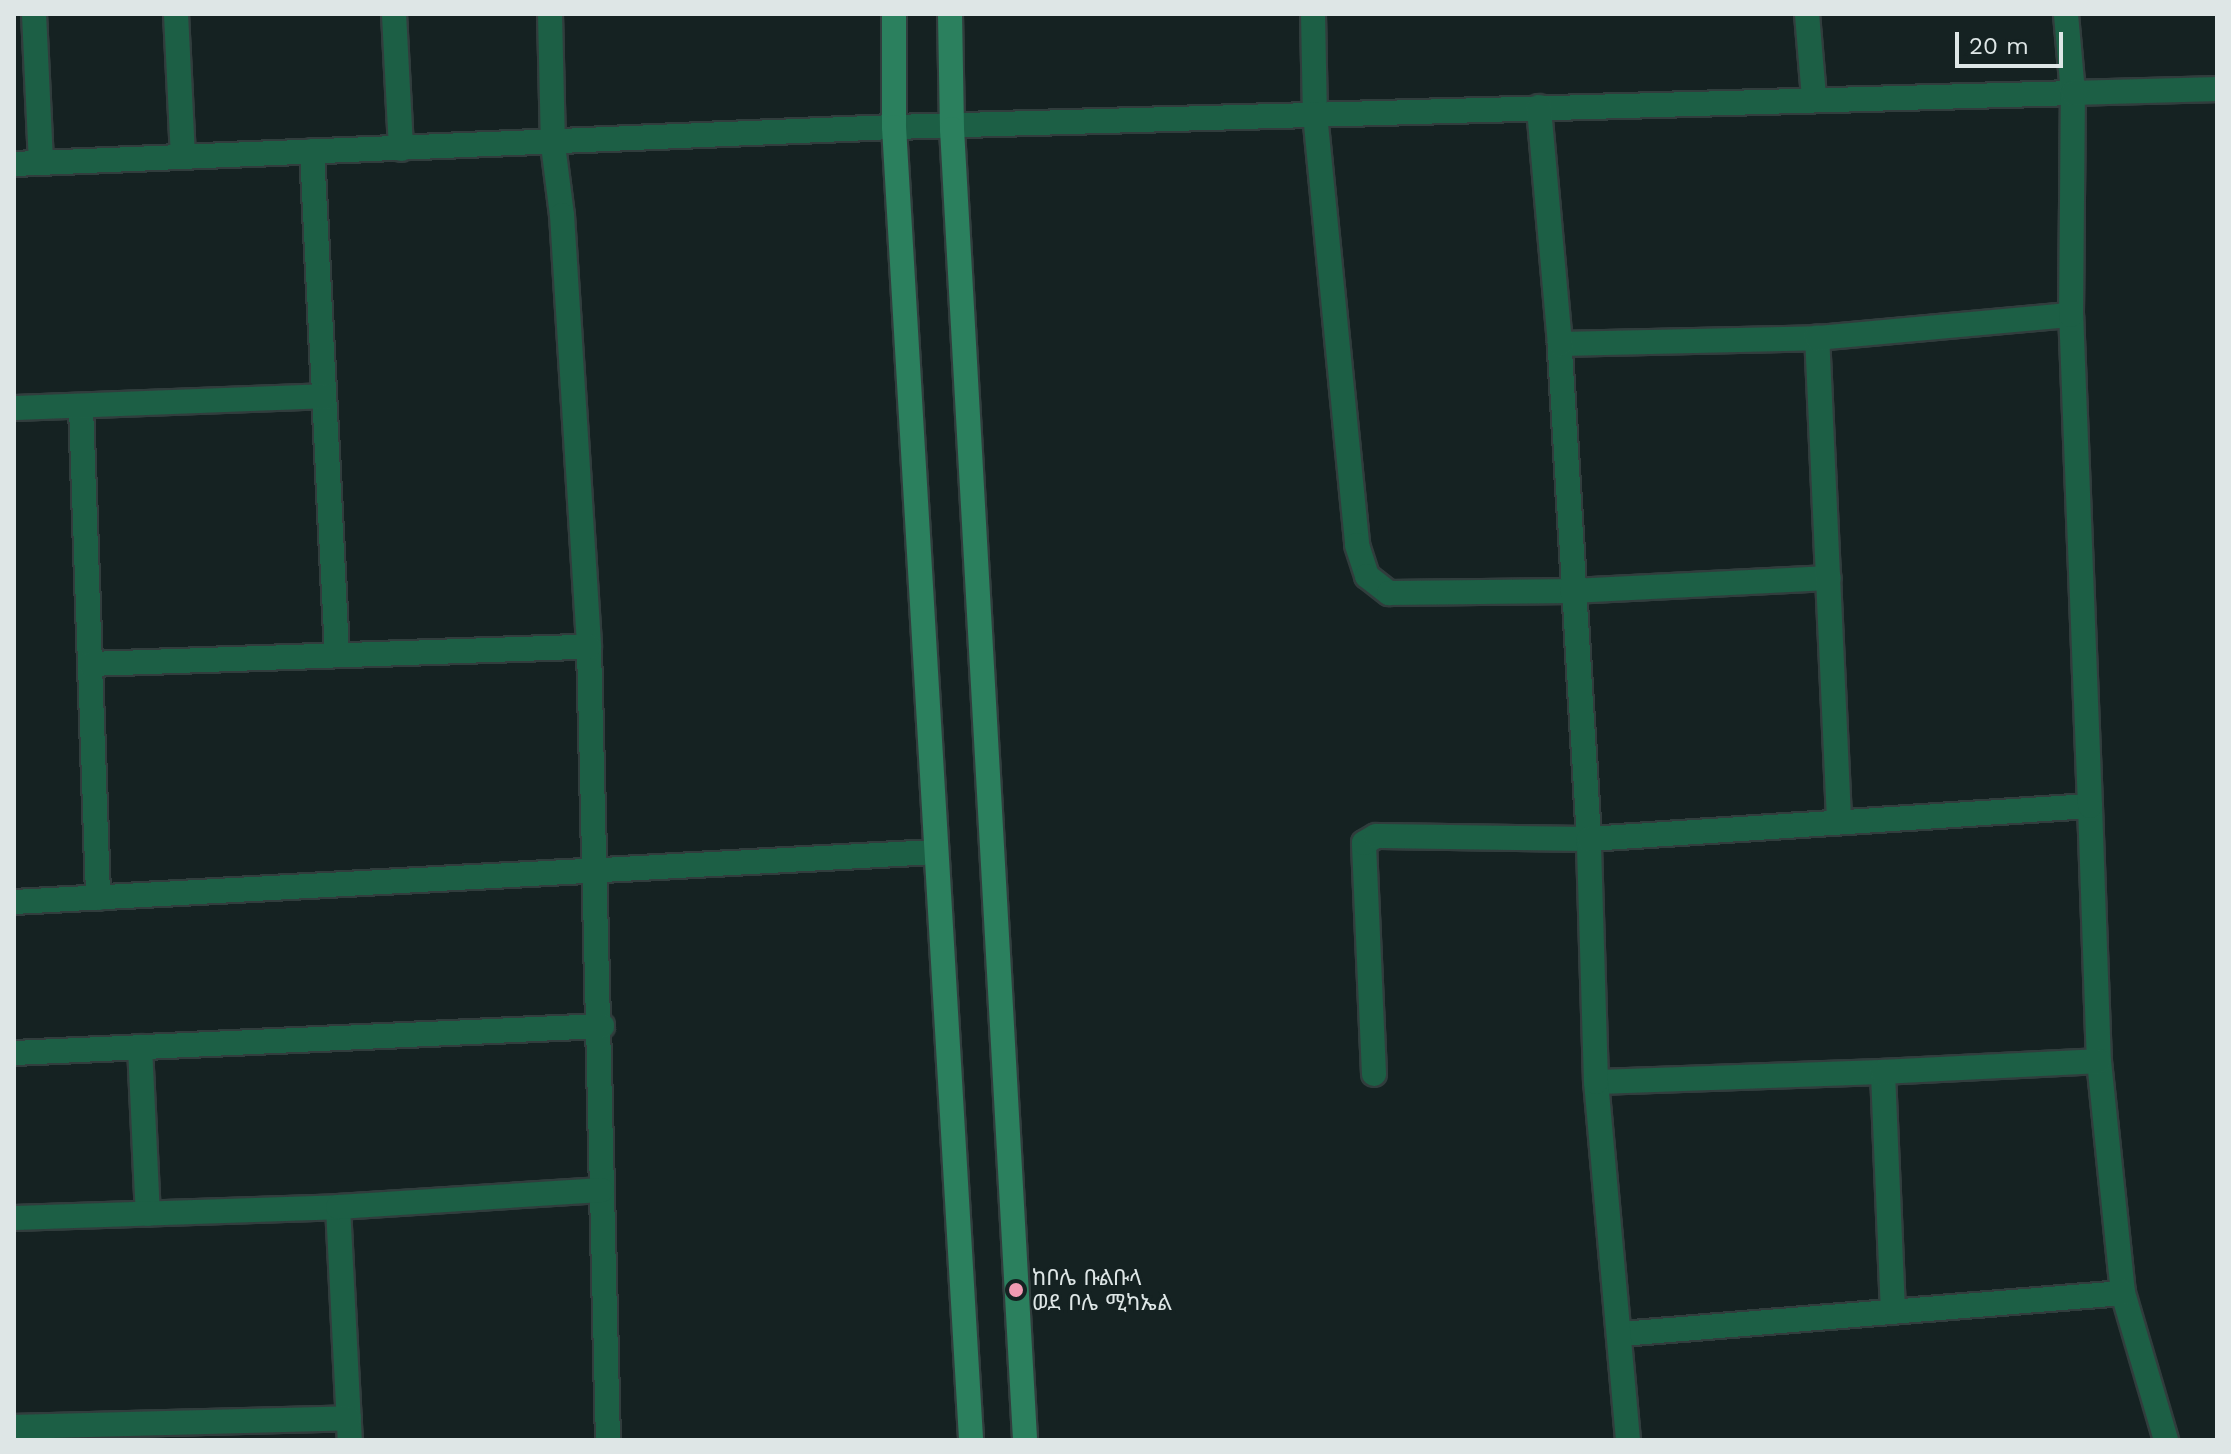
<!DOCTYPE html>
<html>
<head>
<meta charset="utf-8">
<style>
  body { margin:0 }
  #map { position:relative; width:2231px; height:1454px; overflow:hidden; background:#152222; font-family:"Work Sans","Noto Sans Ethiopic",sans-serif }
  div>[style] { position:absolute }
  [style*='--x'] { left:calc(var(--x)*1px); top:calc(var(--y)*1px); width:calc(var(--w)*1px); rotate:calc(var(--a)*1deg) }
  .roads { filter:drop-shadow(2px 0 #313d3d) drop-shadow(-2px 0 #313d3d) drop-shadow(0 2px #313d3d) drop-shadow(0 -2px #313d3d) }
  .street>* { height:24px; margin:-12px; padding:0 12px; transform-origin:12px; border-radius:12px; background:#1c5f45 }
  .secondary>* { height:24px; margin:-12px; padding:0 12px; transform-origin:12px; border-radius:12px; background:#2b805e }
  .dots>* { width:22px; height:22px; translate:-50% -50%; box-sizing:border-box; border:4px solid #152222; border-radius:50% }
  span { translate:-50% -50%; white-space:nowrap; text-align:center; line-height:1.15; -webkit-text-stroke:6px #152222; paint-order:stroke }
  .poi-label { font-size:22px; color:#dee6e6 }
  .left { translate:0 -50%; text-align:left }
  .frame { position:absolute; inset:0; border:16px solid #dee6e6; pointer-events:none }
  .scale { position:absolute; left:1955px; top:32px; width:108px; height:36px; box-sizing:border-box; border:4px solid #dee6e6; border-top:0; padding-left:10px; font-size:24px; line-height:28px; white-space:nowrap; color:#dee6e6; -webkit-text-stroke:6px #152222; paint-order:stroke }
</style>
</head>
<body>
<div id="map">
  <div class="roads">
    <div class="street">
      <div style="--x:34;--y:14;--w:149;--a:87.3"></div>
      <div style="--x:176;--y:14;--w:141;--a:87.2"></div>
      <div style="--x:394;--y:14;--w:135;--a:87"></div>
      <div style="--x:550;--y:14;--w:131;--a:88.7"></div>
      <div style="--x:553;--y:145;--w:71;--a:82.7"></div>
      <div style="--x:562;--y:215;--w:433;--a:86.4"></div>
      <div style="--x:589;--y:647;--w:793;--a:88.63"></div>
      <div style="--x:1313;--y:14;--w:100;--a:88.9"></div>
      <div style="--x:1315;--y:114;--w:433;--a:84.4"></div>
      <div style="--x:1357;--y:545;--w:33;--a:72"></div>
      <div style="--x:1367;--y:576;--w:28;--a:38"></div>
      <div style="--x:1389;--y:593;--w:183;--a:-0.6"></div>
      <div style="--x:1572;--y:591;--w:257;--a:-2.9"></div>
      <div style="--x:1807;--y:14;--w:84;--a:85.2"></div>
      <div style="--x:312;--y:151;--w:504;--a:87.15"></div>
      <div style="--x:14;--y:164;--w:881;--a:-2.41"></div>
      <div style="--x:894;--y:127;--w:1179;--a:-1.65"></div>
      <div style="--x:2073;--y:93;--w:79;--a:-95.1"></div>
      <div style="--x:1560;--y:344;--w:257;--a:-1.3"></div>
      <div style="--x:81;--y:407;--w:491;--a:88"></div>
      <div style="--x:14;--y:408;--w:310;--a:-2.2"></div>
      <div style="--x:90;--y:664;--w:499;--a:-2"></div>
      <div style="--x:2090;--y:806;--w:255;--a:88"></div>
      <div style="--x:2099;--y:1061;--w:233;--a:84.1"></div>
      <div style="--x:2123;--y:1293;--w:153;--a:73.7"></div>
      <div style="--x:1839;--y:819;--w:482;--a:-92.6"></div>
      <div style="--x:1817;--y:338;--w:255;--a:-5.2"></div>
      <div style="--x:14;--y:902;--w:922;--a:-3.11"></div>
      <div style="--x:140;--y:1047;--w:167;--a:87.3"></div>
      <div style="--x:14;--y:1053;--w:589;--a:-2.63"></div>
      <div style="--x:1374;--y:1074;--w:231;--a:-92.5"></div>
      <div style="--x:1364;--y:843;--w:14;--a:-30"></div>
      <div style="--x:1376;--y:836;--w:213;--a:0.8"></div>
      <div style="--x:1589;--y:839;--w:496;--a:-93.4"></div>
      <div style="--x:1560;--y:344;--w:238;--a:-95.1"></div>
      <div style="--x:1596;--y:1082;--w:287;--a:-2"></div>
      <div style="--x:338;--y:1207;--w:233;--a:87.1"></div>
      <div style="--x:14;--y:1218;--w:324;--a:-1.9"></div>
      <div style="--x:338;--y:1207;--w:264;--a:-3.7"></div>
      <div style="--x:1893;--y:1312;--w:240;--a:-92.4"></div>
      <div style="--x:1883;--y:1072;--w:216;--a:-2.9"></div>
      <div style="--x:1621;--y:1334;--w:504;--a:-4.67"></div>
      <div style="--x:14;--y:1427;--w:335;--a:-1.5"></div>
      <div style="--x:1628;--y:1440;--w:359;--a:-95.1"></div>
      <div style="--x:1596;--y:1082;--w:243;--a:-91.7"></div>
      <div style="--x:1589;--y:839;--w:502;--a:-3.77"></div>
      <div style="--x:2090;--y:806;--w:491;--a:-92.2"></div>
      <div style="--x:2071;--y:315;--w:222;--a:-89.5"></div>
      <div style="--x:2073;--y:93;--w:144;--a:-1.6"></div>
    </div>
    <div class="secondary">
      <div style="--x:894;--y:14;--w:113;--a:90"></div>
      <div style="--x:894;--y:127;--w:1315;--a:86.64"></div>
      <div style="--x:950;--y:14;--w:115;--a:89"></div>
      <div style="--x:952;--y:129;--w:1313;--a:86.81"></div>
    </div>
  </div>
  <div class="dots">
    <div style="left:1016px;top:1290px;background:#f19ab3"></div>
  </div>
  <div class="poi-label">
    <span class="left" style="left:1032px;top:1290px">ከቦሌ ቡልቡላ<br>ወደ ቦሌ ሚካኤል</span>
  </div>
  <div class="frame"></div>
  <div class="scale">20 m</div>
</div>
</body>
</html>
